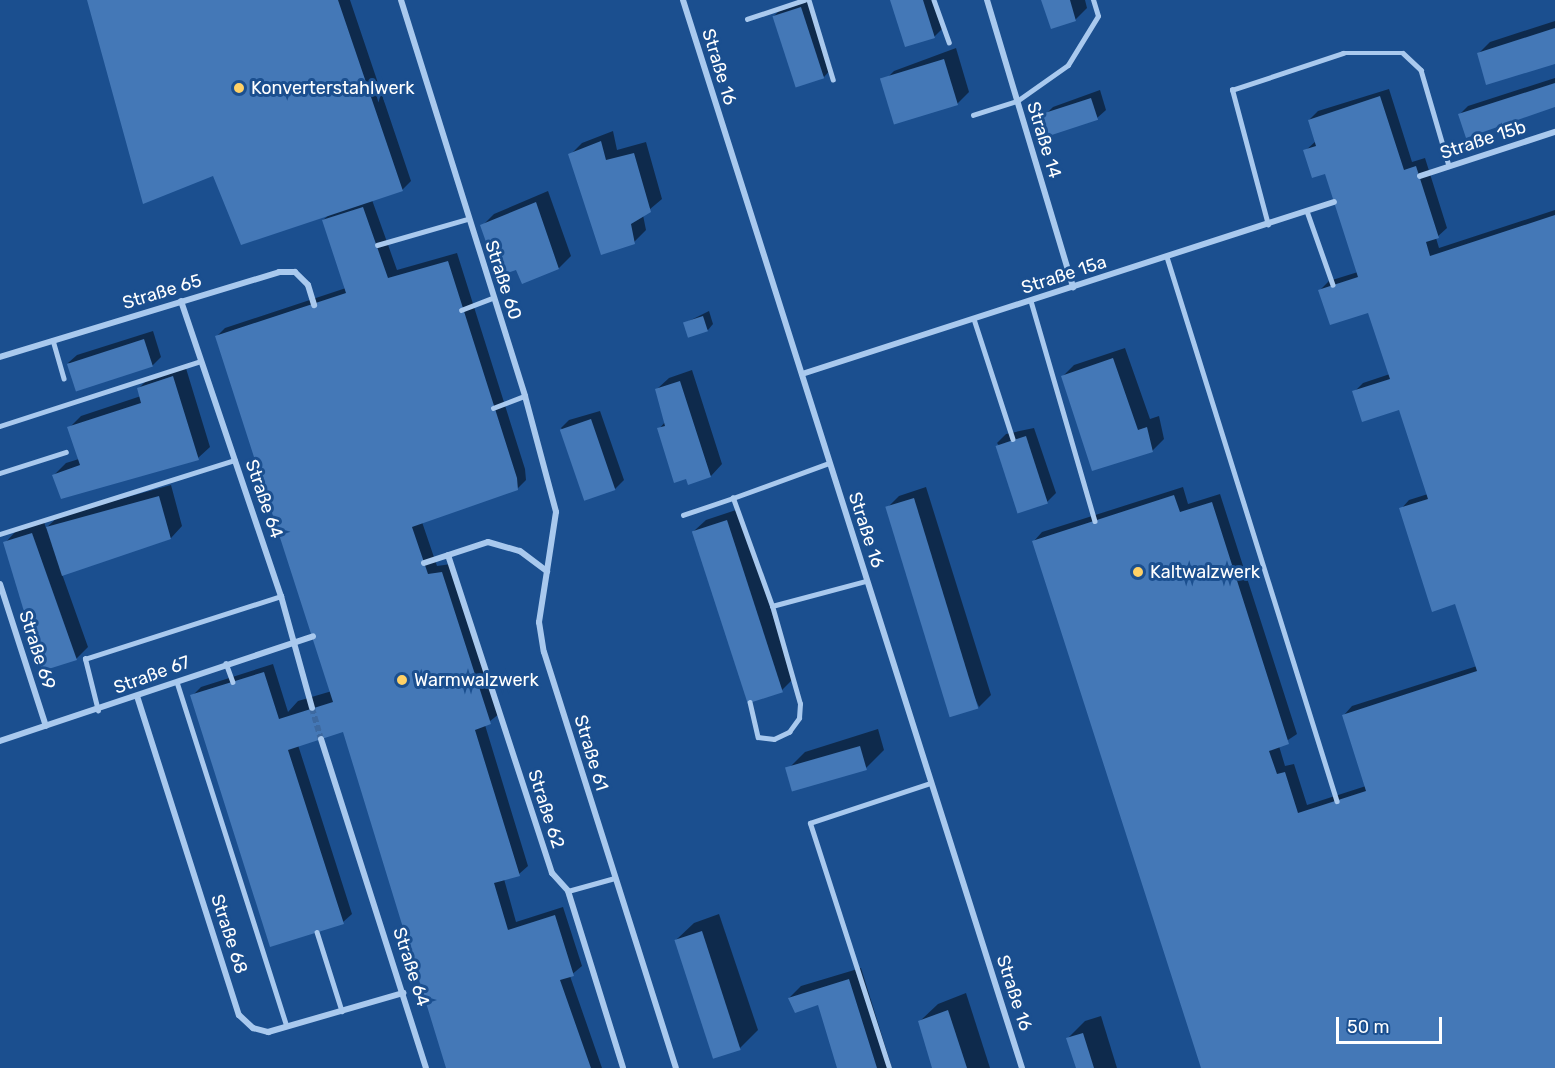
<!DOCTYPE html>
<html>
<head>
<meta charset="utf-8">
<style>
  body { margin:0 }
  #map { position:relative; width:1555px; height:1068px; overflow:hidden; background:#1b4f8f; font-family:Rubik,sans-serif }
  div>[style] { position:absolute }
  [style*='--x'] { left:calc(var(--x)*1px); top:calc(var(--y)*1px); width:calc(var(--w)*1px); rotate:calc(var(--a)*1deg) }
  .shadow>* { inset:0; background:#0007 }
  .building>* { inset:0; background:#4478b7; transform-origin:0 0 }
  .street-tunnel>* { height:6px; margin-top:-3px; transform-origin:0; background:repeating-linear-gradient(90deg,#3d69a0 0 6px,transparent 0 9px) }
  .lane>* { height:4.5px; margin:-2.25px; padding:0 2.25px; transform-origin:2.25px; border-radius:2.25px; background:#a9c9ee }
  .street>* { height:6px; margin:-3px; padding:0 3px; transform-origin:3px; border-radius:3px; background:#a9c9ee }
  .dots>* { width:16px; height:16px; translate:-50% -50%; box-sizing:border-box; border:3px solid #1b4f8f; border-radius:50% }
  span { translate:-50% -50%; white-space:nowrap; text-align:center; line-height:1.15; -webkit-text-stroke:6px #1b4f8f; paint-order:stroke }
  .street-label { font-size:18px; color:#fff }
  .poi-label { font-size:18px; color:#fff }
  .left { translate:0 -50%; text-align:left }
  .scale { position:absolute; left:1336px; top:1017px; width:106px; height:27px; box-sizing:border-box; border:3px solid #fff; border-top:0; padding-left:8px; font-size:18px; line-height:21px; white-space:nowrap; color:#fff; -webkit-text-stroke:4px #1b4f8f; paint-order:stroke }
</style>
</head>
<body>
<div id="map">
  <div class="shadow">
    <div style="clip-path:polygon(88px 0,350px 0,411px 181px,402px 190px,372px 200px,397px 270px,457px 253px,525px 469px,526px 480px,517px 489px,422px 522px,437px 566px,451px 564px,499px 714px,485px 725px,528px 866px,519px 874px,504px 879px,516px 922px,563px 907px,582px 966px,570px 976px,602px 1068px,448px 1068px,345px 730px,298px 745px,352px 914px,343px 922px,192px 696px,201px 687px,273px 664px,288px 712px,298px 701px,332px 691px,216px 337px,225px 328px,346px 288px,323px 220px,330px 214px)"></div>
    <div style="clip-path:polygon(810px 0,832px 68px,824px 77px,774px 16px,783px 7px)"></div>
    <div style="clip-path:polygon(891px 0,934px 0,943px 28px,934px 37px)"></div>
    <div style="clip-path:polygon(1042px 0,1085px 0,1087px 8px,1075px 20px)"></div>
    <div style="clip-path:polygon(1555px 21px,1555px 62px,1478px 54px,1490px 42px)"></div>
    <div style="clip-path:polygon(956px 48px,969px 92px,957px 104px,883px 82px,894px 71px)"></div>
    <div style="clip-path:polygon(1555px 78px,1555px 106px,1459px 115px,1468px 106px)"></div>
    <div style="clip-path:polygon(1389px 89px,1412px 162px,1425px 158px,1447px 228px,1436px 238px,1439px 248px,1555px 210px,1555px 1068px,1202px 1068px,1034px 541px,1042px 532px,1183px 487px,1188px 504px,1220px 494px,1297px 734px,1279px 746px,1285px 766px,1294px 764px,1307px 805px,1366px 786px,1344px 715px,1352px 706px,1477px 666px,1456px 602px,1401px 509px,1409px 500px,1428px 494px,1400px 408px,1354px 392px,1363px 383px,1390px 374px,1369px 311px,1320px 290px,1329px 281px,1358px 272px,1326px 172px,1305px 151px,1316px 141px,1309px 120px,1318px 111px)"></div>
    <div style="clip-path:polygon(1100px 90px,1106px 110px,1097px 118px,1044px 116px,1053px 107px)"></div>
    <div style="clip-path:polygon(613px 131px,617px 150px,646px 142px,662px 199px,643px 215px,646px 230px,634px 242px,570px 155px,582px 143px)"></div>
    <div style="clip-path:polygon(548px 191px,571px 256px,559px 268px,517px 269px,482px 226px,494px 214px)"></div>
    <div style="clip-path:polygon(709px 311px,713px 324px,708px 330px,685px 323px)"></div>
    <div style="clip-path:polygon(153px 331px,161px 357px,152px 366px,68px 363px,77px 355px)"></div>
    <div style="clip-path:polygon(1125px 348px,1150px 419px,1159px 416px,1164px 439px,1152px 451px,1063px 376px,1074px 365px)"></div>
    <div style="clip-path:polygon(185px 365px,210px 447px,198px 458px,54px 475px,66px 463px,79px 459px,69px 428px,81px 416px,141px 396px,139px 388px,151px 376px)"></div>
    <div style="clip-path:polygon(692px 370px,722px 464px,711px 476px,659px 429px,665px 422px,657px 389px,669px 378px)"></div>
    <div style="clip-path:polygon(600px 411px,624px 480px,615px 489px,561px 428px,569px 420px)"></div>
    <div style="clip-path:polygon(1034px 428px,1056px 493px,1047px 502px,997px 443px,1006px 434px)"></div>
    <div style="clip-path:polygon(171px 485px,182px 526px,171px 538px,62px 574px,88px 647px,76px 659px,5px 543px,16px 531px,44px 522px,46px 528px,59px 516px)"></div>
    <div style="clip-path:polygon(926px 487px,991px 695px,979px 707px,887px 508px,899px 496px)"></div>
    <div style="clip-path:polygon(739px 509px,793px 679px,781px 691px,694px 531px,706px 520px)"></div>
    <div style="clip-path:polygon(878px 729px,884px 750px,866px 768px,787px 770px,805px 752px)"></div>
    <div style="clip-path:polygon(719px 914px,758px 1030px,740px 1048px,676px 940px,694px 923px)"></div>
    <div style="clip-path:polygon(861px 968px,892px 1068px,839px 1068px,819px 1003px,789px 998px,801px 986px)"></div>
    <div style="clip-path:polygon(966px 993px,990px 1068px,934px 1068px,920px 1021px,938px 1004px)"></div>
    <div style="clip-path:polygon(1101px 1016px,1117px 1068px,1077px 1068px,1068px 1038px,1085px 1021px)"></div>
  </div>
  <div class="building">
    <div style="clip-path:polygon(87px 0,338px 0,403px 191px,241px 245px,213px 176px,143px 204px)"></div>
    <div style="clip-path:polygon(890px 0,923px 0,935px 38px,905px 47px)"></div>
    <div style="clip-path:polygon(1041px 0,1070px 0,1076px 21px,1051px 29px)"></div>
    <div style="left:801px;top:7px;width:75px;height:30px;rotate:72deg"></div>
    <div style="clip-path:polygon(1555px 28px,1555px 64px,1486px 85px,1477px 53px)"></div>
    <div style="left:944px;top:59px;width:48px;height:67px;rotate:73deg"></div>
    <div style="clip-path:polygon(1555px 83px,1555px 107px,1466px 138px,1458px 114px)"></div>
    <div style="clip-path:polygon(1380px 96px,1404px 170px,1416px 166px,1439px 238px,1426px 242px,1430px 256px,1555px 215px,1555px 1068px,1201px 1068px,1032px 541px,1174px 495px,1180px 512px,1212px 502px,1289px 744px,1269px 751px,1277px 774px,1285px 772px,1298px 813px,1366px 791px,1342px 715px,1477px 671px,1455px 604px,1432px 612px,1399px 508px,1428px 499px,1399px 410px,1362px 422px,1352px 391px,1390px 379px,1368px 313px,1330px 325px,1318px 290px,1358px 277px,1325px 174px,1312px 178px,1303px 150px,1316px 146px,1308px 120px)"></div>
    <div style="left:1091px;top:98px;width:23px;height:52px;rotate:72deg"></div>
    <div style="clip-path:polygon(601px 141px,606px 160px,634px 153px,651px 212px,631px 224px,635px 244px,601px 255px,568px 154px)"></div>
    <div style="clip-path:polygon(536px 202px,559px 269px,522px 284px,516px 270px,498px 276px,480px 225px)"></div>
    <div style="clip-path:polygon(363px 207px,388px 278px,448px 261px,517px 478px,518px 490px,412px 527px,428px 574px,442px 572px,491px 724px,475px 730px,520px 876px,494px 883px,508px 930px,555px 915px,574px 976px,560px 980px,591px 1068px,446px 1068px,343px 732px,288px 750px,344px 924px,270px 947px,190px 695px,264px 672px,279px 719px,333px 702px,215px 336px,346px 293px,322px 220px)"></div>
    <div style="left:703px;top:316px;width:16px;height:21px;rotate:72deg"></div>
    <div style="left:144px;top:339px;width:29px;height:81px;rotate:72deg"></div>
    <div style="clip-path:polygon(1113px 358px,1138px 430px,1147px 427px,1153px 452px,1092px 471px,1061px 376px)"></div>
    <div style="clip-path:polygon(173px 376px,199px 460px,61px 499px,52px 475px,80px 465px,67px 427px,141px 403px,137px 388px)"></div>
    <div style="clip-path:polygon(680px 381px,711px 477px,688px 485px,686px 479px,674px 483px,657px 428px,665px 426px,655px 389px)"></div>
    <div style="left:591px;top:419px;width:75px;height:33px;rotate:71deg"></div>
    <div style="left:1026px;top:436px;width:71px;height:32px;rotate:72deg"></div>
    <div style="clip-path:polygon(159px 496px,171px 539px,62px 576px,46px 527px)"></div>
    <div style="left:914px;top:498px;width:220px;height:30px;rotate:73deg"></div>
    <div style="left:727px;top:520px;width:181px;height:37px;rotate:72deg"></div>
    <div style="clip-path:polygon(32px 533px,77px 660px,42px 671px,3px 542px)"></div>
    <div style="left:860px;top:746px;width:25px;height:78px;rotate:74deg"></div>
    <div style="left:702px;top:931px;width:125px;height:29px;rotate:72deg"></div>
    <div style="clip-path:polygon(849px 979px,877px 1068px,837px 1068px,818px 1005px,795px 1013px,788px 998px)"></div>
    <div style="clip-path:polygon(948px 1010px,967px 1068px,932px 1068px,918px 1021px)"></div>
    <div style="clip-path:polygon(1083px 1033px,1094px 1068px,1076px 1068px,1066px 1038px)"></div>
  </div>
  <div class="street-tunnel">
    <div style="--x:312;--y:708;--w:32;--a:74"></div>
  </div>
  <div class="lane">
    <div style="--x:809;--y:0;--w:83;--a:73.1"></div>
    <div style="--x:934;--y:0;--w:45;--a:70.3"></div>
    <div style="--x:747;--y:19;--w:60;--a:-18.4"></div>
    <div style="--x:973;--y:115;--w:46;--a:-17.7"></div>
    <div style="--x:1017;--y:101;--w:62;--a:-35.2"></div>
    <div style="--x:1068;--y:65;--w:57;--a:-58.5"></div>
    <div style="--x:1098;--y:16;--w:17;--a:-107"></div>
    <div style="--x:1307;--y:211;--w:78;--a:70.6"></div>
    <div style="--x:1268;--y:225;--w:140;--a:-104.9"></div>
    <div style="--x:1232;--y:90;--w:117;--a:-18.4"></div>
    <div style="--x:1343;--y:53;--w:60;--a:0"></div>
    <div style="--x:1403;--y:53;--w:25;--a:43"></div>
    <div style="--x:1421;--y:70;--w:100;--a:73.7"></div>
    <div style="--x:377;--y:245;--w:94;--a:-16.1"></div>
    <div style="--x:1167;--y:257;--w:570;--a:72.65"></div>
    <div style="--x:1031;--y:301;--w:229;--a:73.8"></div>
    <div style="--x:461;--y:310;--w:34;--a:-21"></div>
    <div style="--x:974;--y:319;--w:126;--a:72"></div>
    <div style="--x:53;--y:340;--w:40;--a:74"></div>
    <div style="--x:493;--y:408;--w:34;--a:-21"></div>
    <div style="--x:0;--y:426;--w:211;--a:-17.9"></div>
    <div style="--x:0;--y:473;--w:69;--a:-17.7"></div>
    <div style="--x:683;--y:515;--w:53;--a:-18.8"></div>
    <div style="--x:0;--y:534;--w:246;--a:-17.5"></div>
    <div style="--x:772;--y:606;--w:115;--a:-109.9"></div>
    <div style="--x:733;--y:498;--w:102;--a:-20"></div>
    <div style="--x:226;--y:663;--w:20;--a:70"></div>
    <div style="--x:177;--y:682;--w:361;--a:72.3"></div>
    <div style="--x:750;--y:702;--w:36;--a:77"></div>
    <div style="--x:758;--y:737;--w:16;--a:7"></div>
    <div style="--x:774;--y:739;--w:17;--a:-25"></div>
    <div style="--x:789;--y:732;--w:17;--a:-54"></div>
    <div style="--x:799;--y:718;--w:14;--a:-86"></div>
    <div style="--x:800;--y:704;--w:102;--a:-105.9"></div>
    <div style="--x:772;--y:606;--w:97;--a:-14.9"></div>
    <div style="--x:98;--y:711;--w:54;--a:-104"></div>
    <div style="--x:85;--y:659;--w:206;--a:-17.8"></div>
    <div style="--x:568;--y:891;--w:49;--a:-15.5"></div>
    <div style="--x:317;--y:932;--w:83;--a:72.4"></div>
    <div style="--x:889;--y:1068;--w:257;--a:-107.9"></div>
    <div style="--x:810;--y:823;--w:126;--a:-18.4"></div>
  </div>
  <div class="street">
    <div style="--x:401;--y:0;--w:415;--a:72.6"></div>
    <div style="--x:525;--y:396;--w:120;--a:75"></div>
    <div style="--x:556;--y:512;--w:60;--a:98.7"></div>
    <div style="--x:683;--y:0;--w:1121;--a:72.39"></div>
    <div style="--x:987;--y:0;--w:300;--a:73.3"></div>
    <div style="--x:1420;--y:176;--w:142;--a:-18.1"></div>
    <div style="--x:181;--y:301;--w:311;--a:71.3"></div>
    <div style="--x:281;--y:596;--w:116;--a:74.5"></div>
    <div style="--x:0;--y:357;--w:292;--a:-16.9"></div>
    <div style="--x:279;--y:272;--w:16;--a:0"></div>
    <div style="--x:295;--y:272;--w:18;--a:45"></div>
    <div style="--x:308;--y:285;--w:21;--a:73"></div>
    <div style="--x:802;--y:374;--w:559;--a:-17.92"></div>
    <div style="--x:448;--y:555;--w:335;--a:71.9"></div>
    <div style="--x:552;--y:873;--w:24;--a:48"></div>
    <div style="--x:568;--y:891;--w:185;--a:72.7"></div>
    <div style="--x:424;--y:563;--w:67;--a:-18.2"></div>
    <div style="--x:488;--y:542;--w:33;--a:16"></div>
    <div style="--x:520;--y:551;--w:34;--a:37"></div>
    <div style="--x:547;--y:571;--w:52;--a:98.9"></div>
    <div style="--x:539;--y:622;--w:30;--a:81"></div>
    <div style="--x:544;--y:652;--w:436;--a:72.4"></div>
    <div style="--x:0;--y:584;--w:149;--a:72.1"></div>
    <div style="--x:137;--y:696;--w:335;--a:72.3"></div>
    <div style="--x:239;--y:1015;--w:19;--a:43"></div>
    <div style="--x:253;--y:1028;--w:16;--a:15"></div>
    <div style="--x:268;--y:1032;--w:141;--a:-16.1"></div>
    <div style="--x:321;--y:739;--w:345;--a:72.3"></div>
    <div style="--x:0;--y:741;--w:330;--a:-18.5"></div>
  </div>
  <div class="dots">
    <div style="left:239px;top:88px;background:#ffd166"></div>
    <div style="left:1138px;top:572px;background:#ffd166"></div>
    <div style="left:402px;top:680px;background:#ffd166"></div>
  </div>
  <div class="street-label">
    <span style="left:719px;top:67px;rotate:73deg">Straße 16</span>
    <span style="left:1044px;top:140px;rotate:73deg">Straße 14</span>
    <span style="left:1483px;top:140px;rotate:-18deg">Straße 15b</span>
    <span style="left:1064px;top:275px;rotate:-18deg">Straße 15a</span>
    <span style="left:503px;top:280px;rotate:72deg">Straße 60</span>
    <span style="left:162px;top:292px;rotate:-17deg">Straße 65</span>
    <span style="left:264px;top:499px;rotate:71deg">Straße 64</span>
    <span style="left:866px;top:530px;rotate:72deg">Straße 16</span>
    <span style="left:37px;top:650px;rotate:72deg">Straße 69</span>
    <span style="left:152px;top:675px;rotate:-20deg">Straße 67</span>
    <span style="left:591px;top:753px;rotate:73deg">Straße 61</span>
    <span style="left:546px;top:809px;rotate:72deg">Straße 62</span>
    <span style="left:229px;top:934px;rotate:72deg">Straße 68</span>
    <span style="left:411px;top:967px;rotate:72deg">Straße 64</span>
    <span style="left:1014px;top:993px;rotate:72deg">Straße 16</span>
  </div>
  <div class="poi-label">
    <span class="left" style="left:251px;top:88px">Konverterstahlwerk</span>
    <span class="left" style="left:1150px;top:572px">Kaltwalzwerk</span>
    <span class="left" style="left:414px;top:680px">Warmwalzwerk</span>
  </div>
  <div class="scale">50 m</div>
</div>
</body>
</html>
